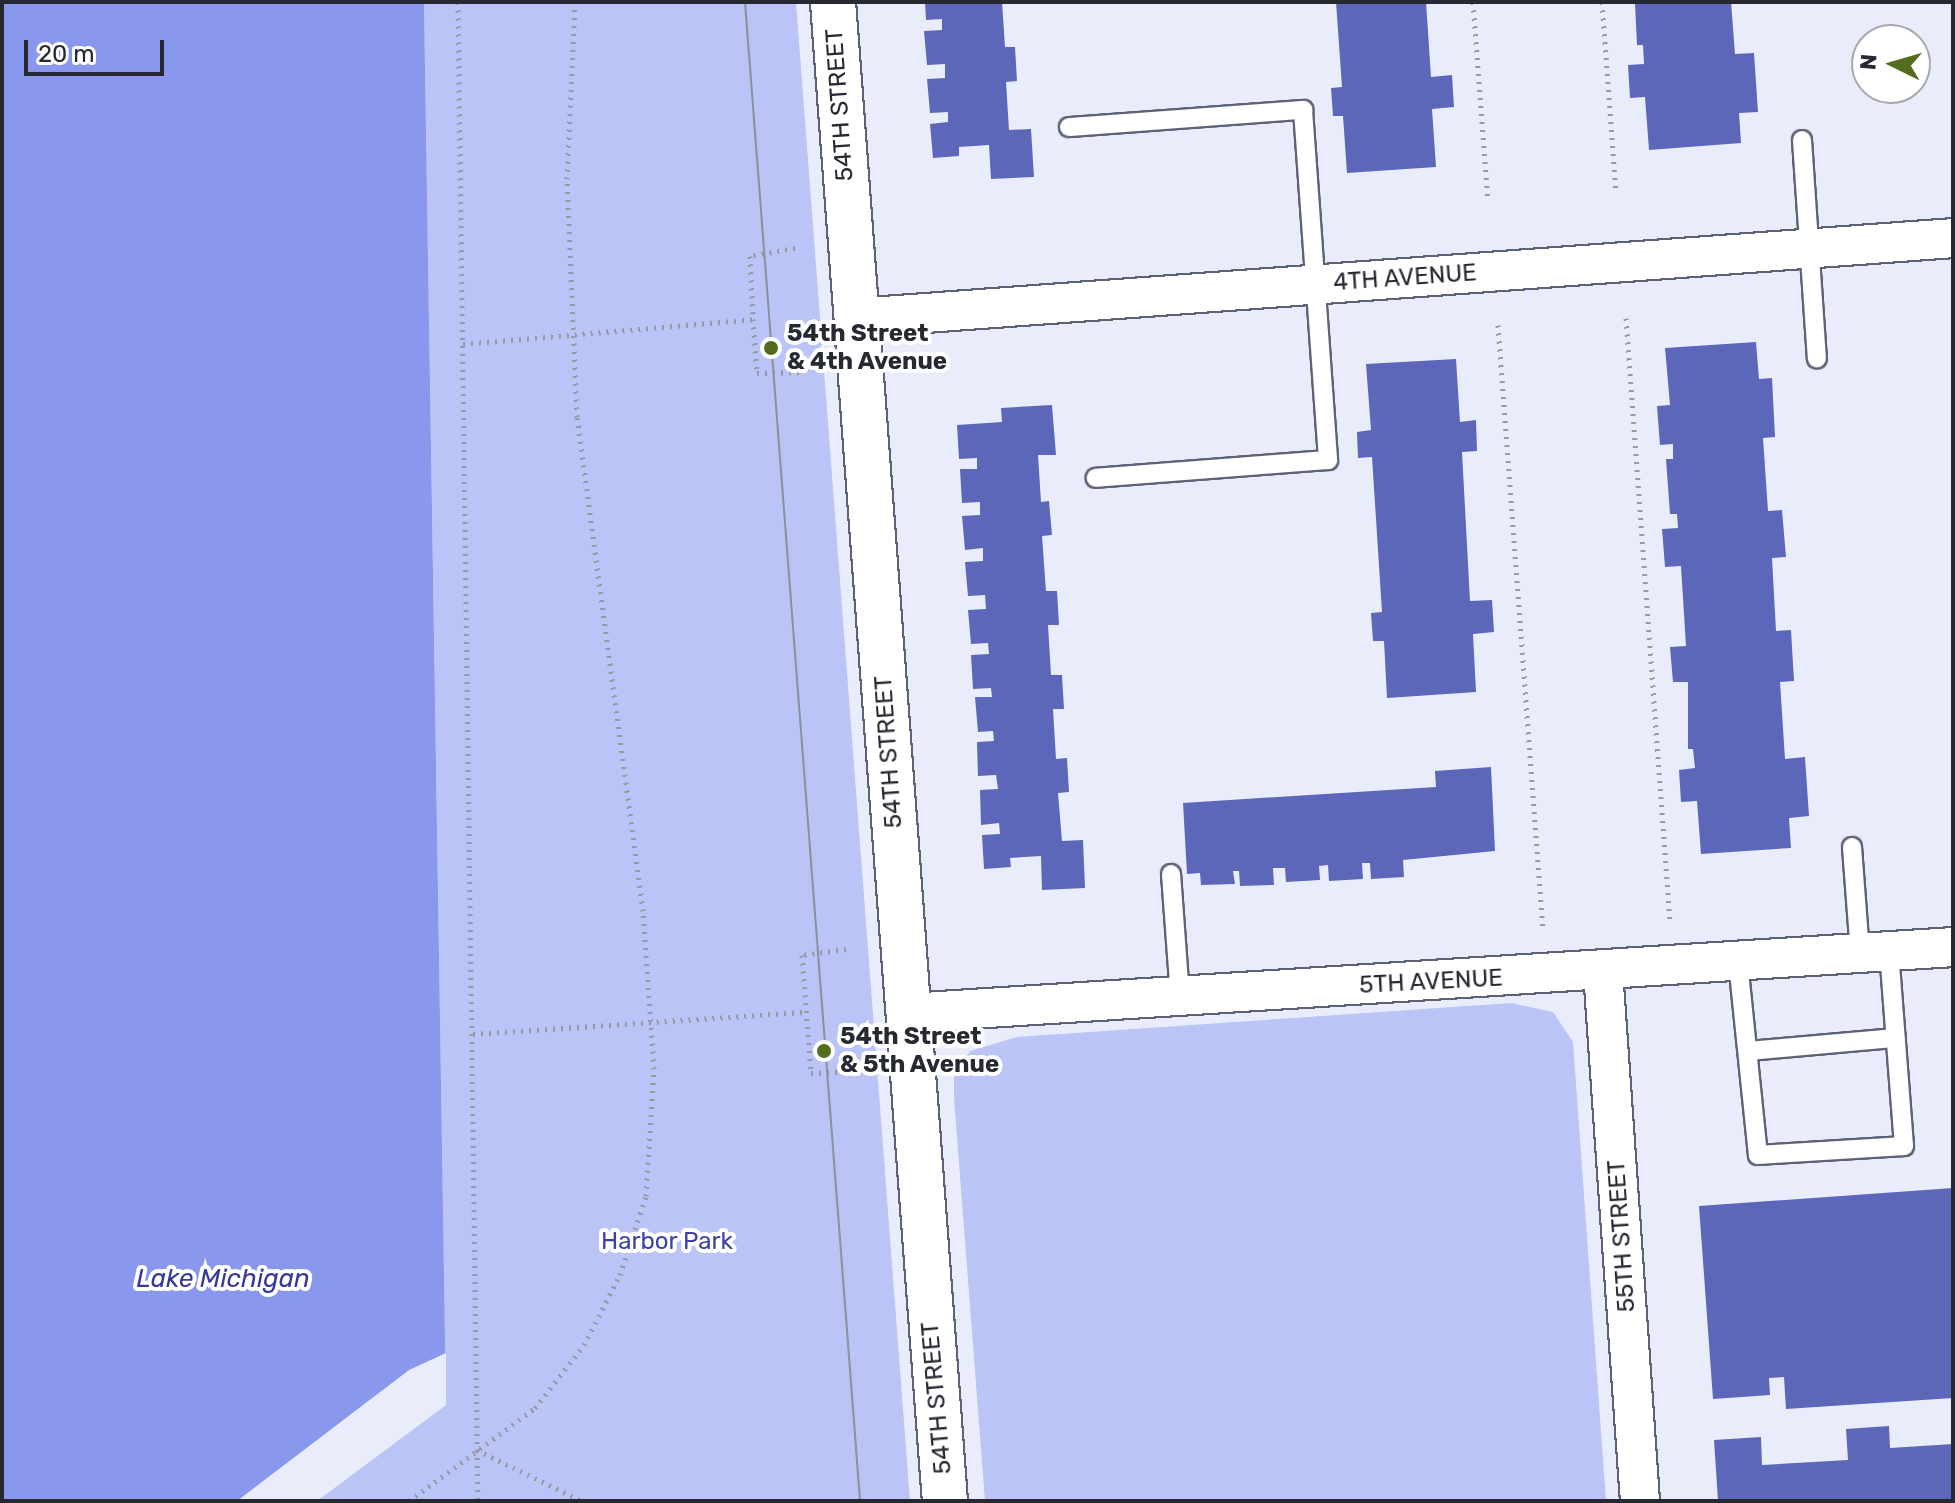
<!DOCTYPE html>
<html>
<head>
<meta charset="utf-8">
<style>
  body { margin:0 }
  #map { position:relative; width:1955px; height:1503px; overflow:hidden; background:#e9edfb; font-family:Rubik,sans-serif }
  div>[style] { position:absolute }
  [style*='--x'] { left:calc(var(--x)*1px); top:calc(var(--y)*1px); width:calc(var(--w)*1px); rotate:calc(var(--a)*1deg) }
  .green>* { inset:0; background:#bac4f6 }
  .water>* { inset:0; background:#8997ed }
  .pier>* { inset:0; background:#e9edfb }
  .building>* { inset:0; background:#5c67b9 }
  .path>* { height:5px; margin-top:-2.5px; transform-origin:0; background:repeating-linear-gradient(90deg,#979aa6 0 2px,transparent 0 8px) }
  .roads { filter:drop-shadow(2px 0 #5d6277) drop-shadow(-2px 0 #5d6277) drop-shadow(0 2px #5d6277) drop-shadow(0 -2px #5d6277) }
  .service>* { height:18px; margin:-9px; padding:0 9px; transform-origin:9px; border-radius:9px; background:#fff }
  .minor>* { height:38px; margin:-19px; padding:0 19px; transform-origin:19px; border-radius:19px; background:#fff }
  .tertiary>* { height:44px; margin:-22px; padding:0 22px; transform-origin:22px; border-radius:22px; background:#fff }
  .tram>* { height:2px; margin:-1px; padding:0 1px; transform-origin:1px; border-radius:1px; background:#8d909b }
  .dots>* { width:22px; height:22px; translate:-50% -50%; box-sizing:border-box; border:4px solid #fff; border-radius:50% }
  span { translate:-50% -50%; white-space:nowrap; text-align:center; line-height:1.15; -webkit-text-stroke:8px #fff; paint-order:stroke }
  .street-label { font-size:24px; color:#272932 }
  .poi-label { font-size:24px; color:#272932; font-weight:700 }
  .left { translate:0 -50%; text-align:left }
  .park-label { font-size:24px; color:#3d42a6 }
  .water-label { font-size:26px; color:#36389c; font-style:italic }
  .frame { position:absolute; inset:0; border:4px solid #272932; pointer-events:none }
  .north { position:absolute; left:1851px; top:24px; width:80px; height:80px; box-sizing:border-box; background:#fff; border:2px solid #a9a9ad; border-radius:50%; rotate:275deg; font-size:22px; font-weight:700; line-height:32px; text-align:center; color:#272932 }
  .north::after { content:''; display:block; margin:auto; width:28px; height:36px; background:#536c1e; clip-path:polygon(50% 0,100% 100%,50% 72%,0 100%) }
  .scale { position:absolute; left:24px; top:40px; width:140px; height:36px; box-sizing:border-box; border:4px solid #272932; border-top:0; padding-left:10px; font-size:24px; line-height:28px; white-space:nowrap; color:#272932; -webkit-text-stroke:6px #fff; paint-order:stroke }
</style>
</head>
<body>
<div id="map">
  <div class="green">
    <div style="clip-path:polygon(424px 2px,796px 2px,910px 1501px,310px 1501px,446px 1400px)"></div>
    <div style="clip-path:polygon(1511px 1003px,1553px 1012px,1573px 1042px,1606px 1501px,985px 1501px,954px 1098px,954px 1078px,970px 1051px,1017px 1037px)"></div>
  </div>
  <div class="water">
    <div style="clip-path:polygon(2px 2px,424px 2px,446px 1400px,310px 1501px,2px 1501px)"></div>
  </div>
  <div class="pier">
    <div style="clip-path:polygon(446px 1353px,446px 1405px,317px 1501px,237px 1501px,409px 1370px)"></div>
  </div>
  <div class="building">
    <div style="clip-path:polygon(925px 2px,1002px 2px,1005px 47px,1015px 47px,1017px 81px,1006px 82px,1009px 130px,1031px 129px,1034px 177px,991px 179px,989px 145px,959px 147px,959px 156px,933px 158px,930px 124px,948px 122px,948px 112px,930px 113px,927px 79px,945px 78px,945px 64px,927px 65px,924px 31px,942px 30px,942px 19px,926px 20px)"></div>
    <div style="clip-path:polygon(1336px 2px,1426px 2px,1431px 77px,1452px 75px,1454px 107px,1432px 109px,1436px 167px,1347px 173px,1343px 116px,1333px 116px,1331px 88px,1342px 87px)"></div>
    <div style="clip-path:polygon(1639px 2px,1731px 2px,1735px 54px,1754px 53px,1758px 112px,1739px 113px,1741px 143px,1649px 150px,1645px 97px,1630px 98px,1628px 65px,1644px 64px,1643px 45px,1637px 45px,1635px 4px)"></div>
    <div style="clip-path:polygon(1756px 342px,1759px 379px,1772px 378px,1775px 437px,1763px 438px,1768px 511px,1782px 510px,1786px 557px,1772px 558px,1776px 631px,1791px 630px,1794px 681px,1780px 682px,1785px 759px,1805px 757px,1809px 816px,1789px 818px,1791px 848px,1701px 854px,1697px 801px,1681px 802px,1679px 770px,1695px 768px,1693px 749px,1688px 749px,1688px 682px,1673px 682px,1670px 647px,1686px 646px,1681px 566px,1665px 567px,1662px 529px,1678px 528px,1677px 514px,1670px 514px,1666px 459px,1673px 459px,1673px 444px,1660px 445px,1657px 406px,1670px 405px,1665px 348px)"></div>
    <div style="clip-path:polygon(1456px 359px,1460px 422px,1476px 420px,1477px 451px,1462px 452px,1470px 601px,1492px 600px,1494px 632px,1473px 634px,1476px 692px,1387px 698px,1384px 641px,1373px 641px,1371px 613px,1382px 612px,1372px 457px,1358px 458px,1357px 432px,1371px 430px,1366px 364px)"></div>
    <div style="clip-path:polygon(1052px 405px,1056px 455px,1038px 455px,1041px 502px,1049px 501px,1052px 535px,1042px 536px,1046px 591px,1057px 591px,1059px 625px,1048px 625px,1051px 675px,1062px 675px,1064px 709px,1053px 709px,1056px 759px,1067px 758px,1069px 792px,1058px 793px,1062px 841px,1083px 840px,1085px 888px,1042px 890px,1041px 856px,1010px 858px,1011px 867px,984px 869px,982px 835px,1000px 834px,999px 823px,981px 825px,980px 790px,998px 789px,996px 775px,978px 776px,977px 742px,994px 741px,993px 731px,978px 732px,975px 697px,992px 697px,991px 688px,973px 689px,971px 655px,989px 654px,988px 643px,971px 644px,968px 610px,986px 609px,985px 595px,968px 596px,965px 562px,983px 561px,983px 548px,965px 550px,962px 516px,980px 515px,980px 502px,962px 503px,960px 469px,977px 469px,977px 458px,959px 459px,957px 425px,1002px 422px,1001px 408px)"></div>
    <div style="clip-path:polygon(1491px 767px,1495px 851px,1403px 860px,1404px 877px,1371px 879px,1370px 863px,1362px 863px,1363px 879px,1329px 881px,1328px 865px,1319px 866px,1320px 880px,1286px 882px,1285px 868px,1273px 868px,1274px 885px,1240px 886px,1239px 871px,1233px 871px,1235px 884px,1201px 885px,1200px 873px,1187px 874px,1183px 803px,1436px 787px,1435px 771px)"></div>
    <div style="clip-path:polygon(1953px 1188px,1953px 1398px,1786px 1409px,1784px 1377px,1769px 1378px,1770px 1395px,1713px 1399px,1699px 1206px)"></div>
    <div style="clip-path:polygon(1889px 1426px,1890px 1448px,1953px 1444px,1953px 1501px,1718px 1501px,1714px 1440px,1761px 1437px,1762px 1465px,1848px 1460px,1846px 1429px)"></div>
  </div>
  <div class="path">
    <div style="--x:458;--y:2;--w:1499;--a:89.24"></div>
    <div style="--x:1473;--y:2;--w:199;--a:85.7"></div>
    <div style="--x:1602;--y:2;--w:190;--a:85.8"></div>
    <div style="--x:795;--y:248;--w:46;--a:169.9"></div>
    <div style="--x:750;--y:256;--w:63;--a:87.3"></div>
    <div style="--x:753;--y:319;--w:54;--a:85.8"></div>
    <div style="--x:757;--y:373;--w:46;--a:-1.2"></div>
    <div style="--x:1626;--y:318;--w:605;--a:85.83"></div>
    <div style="--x:1498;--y:325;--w:608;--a:85.75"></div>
    <div style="--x:463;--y:344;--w:291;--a:-4.9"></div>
    <div style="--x:846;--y:949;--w:44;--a:172.2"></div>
    <div style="--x:802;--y:955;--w:118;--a:85.6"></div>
    <div style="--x:811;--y:1073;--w:45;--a:-2.5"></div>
    <div style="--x:473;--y:1034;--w:334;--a:-3.8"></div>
    <div style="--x:477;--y:1450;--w:117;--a:25.9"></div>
    <div style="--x:409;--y:1501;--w:157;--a:-36.4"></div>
    <div style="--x:535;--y:1408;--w:80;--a:-52.1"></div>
    <div style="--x:584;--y:1345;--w:79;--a:-62.8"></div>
    <div style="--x:620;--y:1275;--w:83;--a:-71.8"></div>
    <div style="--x:646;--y:1196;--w:127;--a:-86.4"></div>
    <div style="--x:654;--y:1069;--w:158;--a:-94"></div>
    <div style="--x:643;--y:911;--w:498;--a:-97.6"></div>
    <div style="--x:577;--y:417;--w:238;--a:-92.4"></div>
    <div style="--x:567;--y:179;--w:177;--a:-87.4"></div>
  </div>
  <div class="roads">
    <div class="service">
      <div style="--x:1069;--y:127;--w:235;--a:-4.2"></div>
      <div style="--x:1303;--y:110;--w:351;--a:85.9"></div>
      <div style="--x:1328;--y:460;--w:233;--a:175.6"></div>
      <div style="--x:1802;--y:140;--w:219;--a:86.1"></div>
      <div style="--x:1852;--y:847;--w:106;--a:85.7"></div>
      <div style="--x:1171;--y:874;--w:123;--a:85.8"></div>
      <div style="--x:1738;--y:962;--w:194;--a:84.1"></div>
      <div style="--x:1758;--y:1155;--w:146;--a:-3.5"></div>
      <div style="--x:1904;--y:1146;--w:196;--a:-94.4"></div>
      <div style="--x:1749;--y:1051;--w:147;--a:-5.1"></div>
    </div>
    <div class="minor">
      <div style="--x:857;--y:318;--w:1099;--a:-4.17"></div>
      <div style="--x:1603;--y:971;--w:531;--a:86.01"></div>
      <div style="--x:908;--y:1013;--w:1047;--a:-3.61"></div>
    </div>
    <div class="tertiary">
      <div style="--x:833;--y:2;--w:1503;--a:85.73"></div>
    </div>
  </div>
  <div class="tram">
    <div style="--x:745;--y:2;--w:1503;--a:85.61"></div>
  </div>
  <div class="dots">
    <div style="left:771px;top:348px;background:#536c1e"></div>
    <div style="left:824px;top:1051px;background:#536c1e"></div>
  </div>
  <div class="street-label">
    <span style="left:840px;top:105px;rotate:-94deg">54TH STREET</span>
    <span style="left:1405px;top:278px;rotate:-4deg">4TH AVENUE</span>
    <span style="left:889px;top:752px;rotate:-94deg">54TH STREET</span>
    <span style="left:1431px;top:982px;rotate:-3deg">5TH AVENUE</span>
    <span style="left:1622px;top:1236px;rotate:-94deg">55TH STREET</span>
    <span style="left:937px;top:1398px;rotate:-95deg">54TH STREET</span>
  </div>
  <div class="poi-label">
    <span class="left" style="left:787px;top:348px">54th Street<br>&amp; 4th Avenue</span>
    <span class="left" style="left:840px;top:1051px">54th Street<br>&amp; 5th Avenue</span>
  </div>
  <div class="park-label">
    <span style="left:667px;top:1242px">Harbor Park</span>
  </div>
  <div class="water-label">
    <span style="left:223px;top:1279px">Lake Michigan</span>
  </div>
  <div class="frame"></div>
  <div class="north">N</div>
  <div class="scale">20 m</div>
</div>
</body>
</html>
